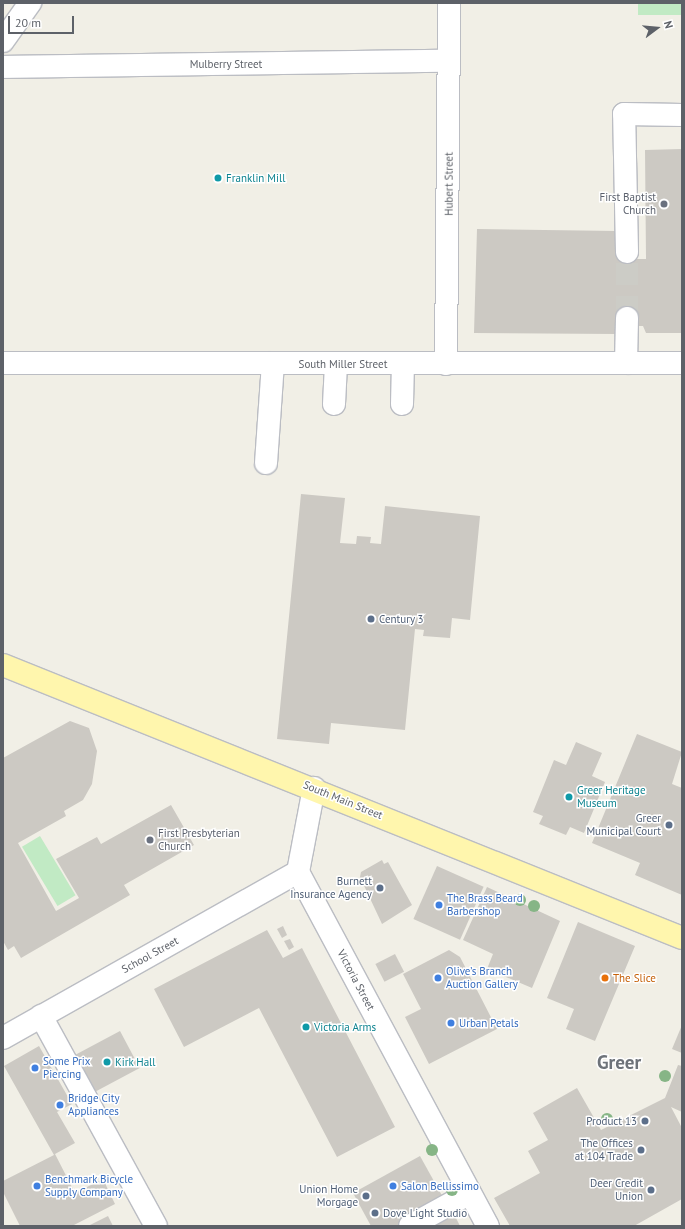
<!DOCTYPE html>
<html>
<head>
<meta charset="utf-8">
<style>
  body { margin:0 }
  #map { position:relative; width:685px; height:1229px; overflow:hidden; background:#f1efe6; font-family:"PT Sans",sans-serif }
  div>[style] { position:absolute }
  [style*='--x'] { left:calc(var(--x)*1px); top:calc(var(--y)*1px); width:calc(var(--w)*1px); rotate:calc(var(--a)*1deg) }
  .green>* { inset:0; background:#c1eac4; transform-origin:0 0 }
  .building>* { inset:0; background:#ccc9c3; transform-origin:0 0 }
  .minor-tunnel>* { height:22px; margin-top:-11px; transform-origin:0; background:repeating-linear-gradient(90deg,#ccccc6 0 22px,transparent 0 33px) }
  .roads { filter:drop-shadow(1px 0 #bbbdc3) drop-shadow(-1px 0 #bbbdc3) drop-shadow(0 1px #bbbdc3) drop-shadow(0 -1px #bbbdc3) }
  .minor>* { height:22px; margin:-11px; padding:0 11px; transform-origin:11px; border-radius:11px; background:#fff }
  .major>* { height:22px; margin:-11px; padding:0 11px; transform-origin:11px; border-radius:11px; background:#fff6ad }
  .trees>* { width:12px; height:12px; margin:-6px; border-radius:50%; background:#86b586 }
  .dots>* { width:11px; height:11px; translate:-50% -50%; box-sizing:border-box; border:2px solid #fff; border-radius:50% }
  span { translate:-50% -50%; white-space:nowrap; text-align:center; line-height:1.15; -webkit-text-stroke:3px #fff; paint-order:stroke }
  .street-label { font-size:11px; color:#5d6168 }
  .culture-label { font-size:11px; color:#0d838f }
  .left { translate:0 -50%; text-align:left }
  .worship-label { font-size:11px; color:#5b616d }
  .right { translate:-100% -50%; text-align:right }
  .service-label { font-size:11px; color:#4e5e75 }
  .shop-label { font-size:11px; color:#366cbe }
  .food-label { font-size:11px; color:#c56008 }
  .town-label { font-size:19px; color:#6e737a; font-weight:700 }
  .frame { position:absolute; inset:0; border:4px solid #5d6168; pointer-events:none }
  .north { position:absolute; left:637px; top:8px; width:40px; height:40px; -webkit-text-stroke:3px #fff; paint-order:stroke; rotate:74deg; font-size:11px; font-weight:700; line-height:16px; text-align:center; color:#5d6168 }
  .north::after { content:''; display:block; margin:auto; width:14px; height:18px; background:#5d6168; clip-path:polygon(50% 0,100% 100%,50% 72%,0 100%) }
  .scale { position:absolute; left:8px; top:16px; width:66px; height:18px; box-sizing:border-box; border:2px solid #5d6168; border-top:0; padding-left:5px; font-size:12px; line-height:14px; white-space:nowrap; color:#5d6168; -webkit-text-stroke:3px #fff; paint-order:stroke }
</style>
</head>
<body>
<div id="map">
  <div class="green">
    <div style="left:638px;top:3px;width:44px;height:12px"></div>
    <div style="left:40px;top:836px;width:69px;height:21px;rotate:59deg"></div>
  </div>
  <div class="building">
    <div style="clip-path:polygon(682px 149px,682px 333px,646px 333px,643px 326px,616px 326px,616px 334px,474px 333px,477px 229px,617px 231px,617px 259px,646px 259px,645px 150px)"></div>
    <div style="clip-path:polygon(301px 494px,345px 498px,340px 543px,356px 544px,357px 536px,371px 537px,370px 543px,381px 544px,385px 506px,480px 516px,470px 620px,452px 618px,450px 638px,423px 636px,424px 630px,415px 629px,405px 730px,331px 723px,329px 744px,277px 739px)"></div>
    <div style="clip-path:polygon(70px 721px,89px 728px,97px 751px,92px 784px,83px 800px,64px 811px,66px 816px,18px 843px,56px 911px,79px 898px,56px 859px,97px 837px,101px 844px,171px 805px,194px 845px,124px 885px,130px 895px,21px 958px,14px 946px,8px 950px,3px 941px,3px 758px)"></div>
    <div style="clip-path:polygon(637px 734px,682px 752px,672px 784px,682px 788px,682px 895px,635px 875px,640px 863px,592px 843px)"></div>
    <div style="clip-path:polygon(576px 742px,602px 753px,592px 776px,605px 782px,584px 833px,570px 827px,566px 835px,539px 824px,543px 816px,533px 812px,554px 760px,566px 765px)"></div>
    <div style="clip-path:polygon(382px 860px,384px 864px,388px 862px,412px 905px,382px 924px,360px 877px,361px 872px)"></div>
    <div style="left:437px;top:866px;width:51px;height:58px;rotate:24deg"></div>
    <div style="clip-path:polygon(487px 887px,560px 921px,532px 988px,487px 969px,493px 954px,463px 940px)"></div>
    <div style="clip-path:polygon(578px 922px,635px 946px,595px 1041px,566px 1029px,574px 1009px,547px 998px)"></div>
    <div style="clip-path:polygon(283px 926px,287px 935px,282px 938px,277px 929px)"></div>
    <div style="clip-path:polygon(267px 930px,283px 958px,302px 948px,395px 1127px,337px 1157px,259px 1008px,184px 1047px,154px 989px)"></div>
    <div style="clip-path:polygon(290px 939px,294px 947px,289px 950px,284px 941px)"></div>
    <div style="clip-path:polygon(449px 950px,460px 957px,497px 1029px,429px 1064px,405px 1017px,421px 1009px,403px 974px)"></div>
    <div style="left:395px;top:954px;width:20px;height:22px;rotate:63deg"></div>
    <div style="clip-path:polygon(682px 1025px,682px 1053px,672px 1049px)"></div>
    <div style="left:120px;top:1031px;width:42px;height:51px;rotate:62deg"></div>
    <div style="clip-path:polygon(39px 1046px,72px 1104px,57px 1112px,75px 1143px,55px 1154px,75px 1193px,103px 1179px,115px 1204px,72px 1226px,20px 1226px,3px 1192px,3px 1181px,54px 1155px,4px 1066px)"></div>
    <div style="clip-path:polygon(678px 1065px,682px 1066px,682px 1112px,671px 1107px,682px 1128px,682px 1199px,634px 1226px,510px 1226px,494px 1198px,540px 1173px,528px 1151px,548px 1140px,533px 1113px,577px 1088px,601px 1130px,665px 1098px)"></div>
    <div style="clip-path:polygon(420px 1156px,445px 1201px,400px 1226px,371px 1226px,353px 1193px)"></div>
    <div style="clip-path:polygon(453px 1212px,460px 1226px,428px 1226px)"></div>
    <div style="clip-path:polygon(108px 1216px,113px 1226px,88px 1226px)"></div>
  </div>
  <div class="minor-tunnel">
    <div style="--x:627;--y:318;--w:66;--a:-90"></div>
  </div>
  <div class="roads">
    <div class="minor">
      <div style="--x:3;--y:41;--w:47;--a:-54.6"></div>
      <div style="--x:3;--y:67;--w:446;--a:-0.8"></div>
      <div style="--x:627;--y:252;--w:138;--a:-91.2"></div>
      <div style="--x:624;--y:114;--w:58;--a:1"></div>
      <div style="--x:3;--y:363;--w:679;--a:0"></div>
      <div style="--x:626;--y:363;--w:45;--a:-88.7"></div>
      <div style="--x:446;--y:364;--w:361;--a:-89.5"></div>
      <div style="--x:334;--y:404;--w:40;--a:-87.1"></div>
      <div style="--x:402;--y:404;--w:40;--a:-88.6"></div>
      <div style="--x:266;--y:463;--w:100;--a:-86"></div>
      <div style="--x:314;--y:788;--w:86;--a:100.8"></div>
      <div style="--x:298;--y:872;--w:402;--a:61.8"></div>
      <div style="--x:41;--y:1016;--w:239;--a:61.3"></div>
      <div style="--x:3;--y:1038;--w:338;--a:-29.4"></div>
      <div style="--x:410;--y:1226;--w:68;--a:-28.8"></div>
    </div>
    <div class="major">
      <div style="--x:3;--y:665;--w:732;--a:21.9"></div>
    </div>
  </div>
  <div class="trees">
    <div style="left:520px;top:900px"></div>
    <div style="left:534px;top:906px"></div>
    <div style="left:665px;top:1076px"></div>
    <div style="left:607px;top:1119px"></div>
    <div style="left:432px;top:1150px"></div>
    <div style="left:452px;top:1190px"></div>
  </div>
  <div class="dots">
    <div style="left:218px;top:178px;background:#0f9aa8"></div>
    <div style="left:664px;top:204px;background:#6b7280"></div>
    <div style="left:371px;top:619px;background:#5c6f8a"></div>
    <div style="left:569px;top:797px;background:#0f9aa8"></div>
    <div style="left:669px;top:825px;background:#5c6f8a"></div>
    <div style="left:150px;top:840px;background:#6b7280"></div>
    <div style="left:380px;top:888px;background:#5c6f8a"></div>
    <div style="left:439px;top:905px;background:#3f7fe0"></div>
    <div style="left:438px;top:978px;background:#3f7fe0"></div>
    <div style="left:605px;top:978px;background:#e8710a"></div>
    <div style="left:451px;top:1023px;background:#3f7fe0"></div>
    <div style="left:306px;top:1027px;background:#0f9aa8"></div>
    <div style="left:107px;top:1062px;background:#0f9aa8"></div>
    <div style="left:35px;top:1068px;background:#3f7fe0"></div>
    <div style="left:60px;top:1105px;background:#3f7fe0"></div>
    <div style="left:645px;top:1121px;background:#5c6f8a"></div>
    <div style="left:641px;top:1150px;background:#5c6f8a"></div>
    <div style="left:37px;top:1186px;background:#3f7fe0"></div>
    <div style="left:393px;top:1186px;background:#3f7fe0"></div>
    <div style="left:651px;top:1190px;background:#5c6f8a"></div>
    <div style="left:366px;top:1196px;background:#5c6f8a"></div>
    <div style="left:375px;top:1213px;background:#5c6f8a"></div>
  </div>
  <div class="street-label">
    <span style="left:226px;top:64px">Mulberry Street</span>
    <span style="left:449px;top:184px;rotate:-90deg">Hubert Street</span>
    <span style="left:343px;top:364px">South Miller Street</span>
    <span style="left:343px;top:800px;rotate:22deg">South Main Street</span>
    <span style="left:150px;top:955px;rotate:-29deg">School Street</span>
    <span style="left:356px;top:980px;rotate:62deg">Victoria Street</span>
  </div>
  <div class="culture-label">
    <span class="left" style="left:226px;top:178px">Franklin Mill</span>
    <span class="left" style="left:577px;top:797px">Greer Heritage<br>Museum</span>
    <span class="left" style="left:314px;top:1027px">Victoria Arms</span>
    <span class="left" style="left:115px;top:1062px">Kirk Hall</span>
  </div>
  <div class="worship-label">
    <span class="right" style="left:656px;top:204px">First Baptist<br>Church</span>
    <span class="left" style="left:158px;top:840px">First Presbyterian<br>Church</span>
  </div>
  <div class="service-label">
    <span class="left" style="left:379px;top:619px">Century 3</span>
    <span class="right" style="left:661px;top:825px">Greer<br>Municipal Court</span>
    <span class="right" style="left:372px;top:888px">Burnett<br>Insurance Agency</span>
    <span class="right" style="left:637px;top:1121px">Product 13</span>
    <span class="right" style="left:633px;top:1150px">The Offices<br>at 104 Trade</span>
    <span class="right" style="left:643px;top:1190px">Deer Credit<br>Union</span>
    <span class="right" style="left:358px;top:1196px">Union Home<br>Morgage</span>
    <span class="left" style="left:383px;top:1213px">Dove Light Studio</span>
  </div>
  <div class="shop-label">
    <span class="left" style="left:447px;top:905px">The Brass Beard<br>Barbershop</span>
    <span class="left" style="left:446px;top:978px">Olive’s Branch<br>Auction Gallery</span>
    <span class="left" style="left:459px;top:1023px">Urban Petals</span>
    <span class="left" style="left:43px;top:1068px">Some Prix<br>Piercing</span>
    <span class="left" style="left:68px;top:1105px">Bridge City<br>Appliances</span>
    <span class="left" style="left:45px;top:1186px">Benchmark Bicycle<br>Supply Company</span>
    <span class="left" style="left:401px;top:1186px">Salon Bellissimo</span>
  </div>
  <div class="food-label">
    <span class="left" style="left:613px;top:978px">The Slice</span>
  </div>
  <div class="town-label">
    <span style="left:619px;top:1063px">Greer</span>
  </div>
  <div class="frame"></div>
  <div class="north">N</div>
  <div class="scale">20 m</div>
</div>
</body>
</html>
